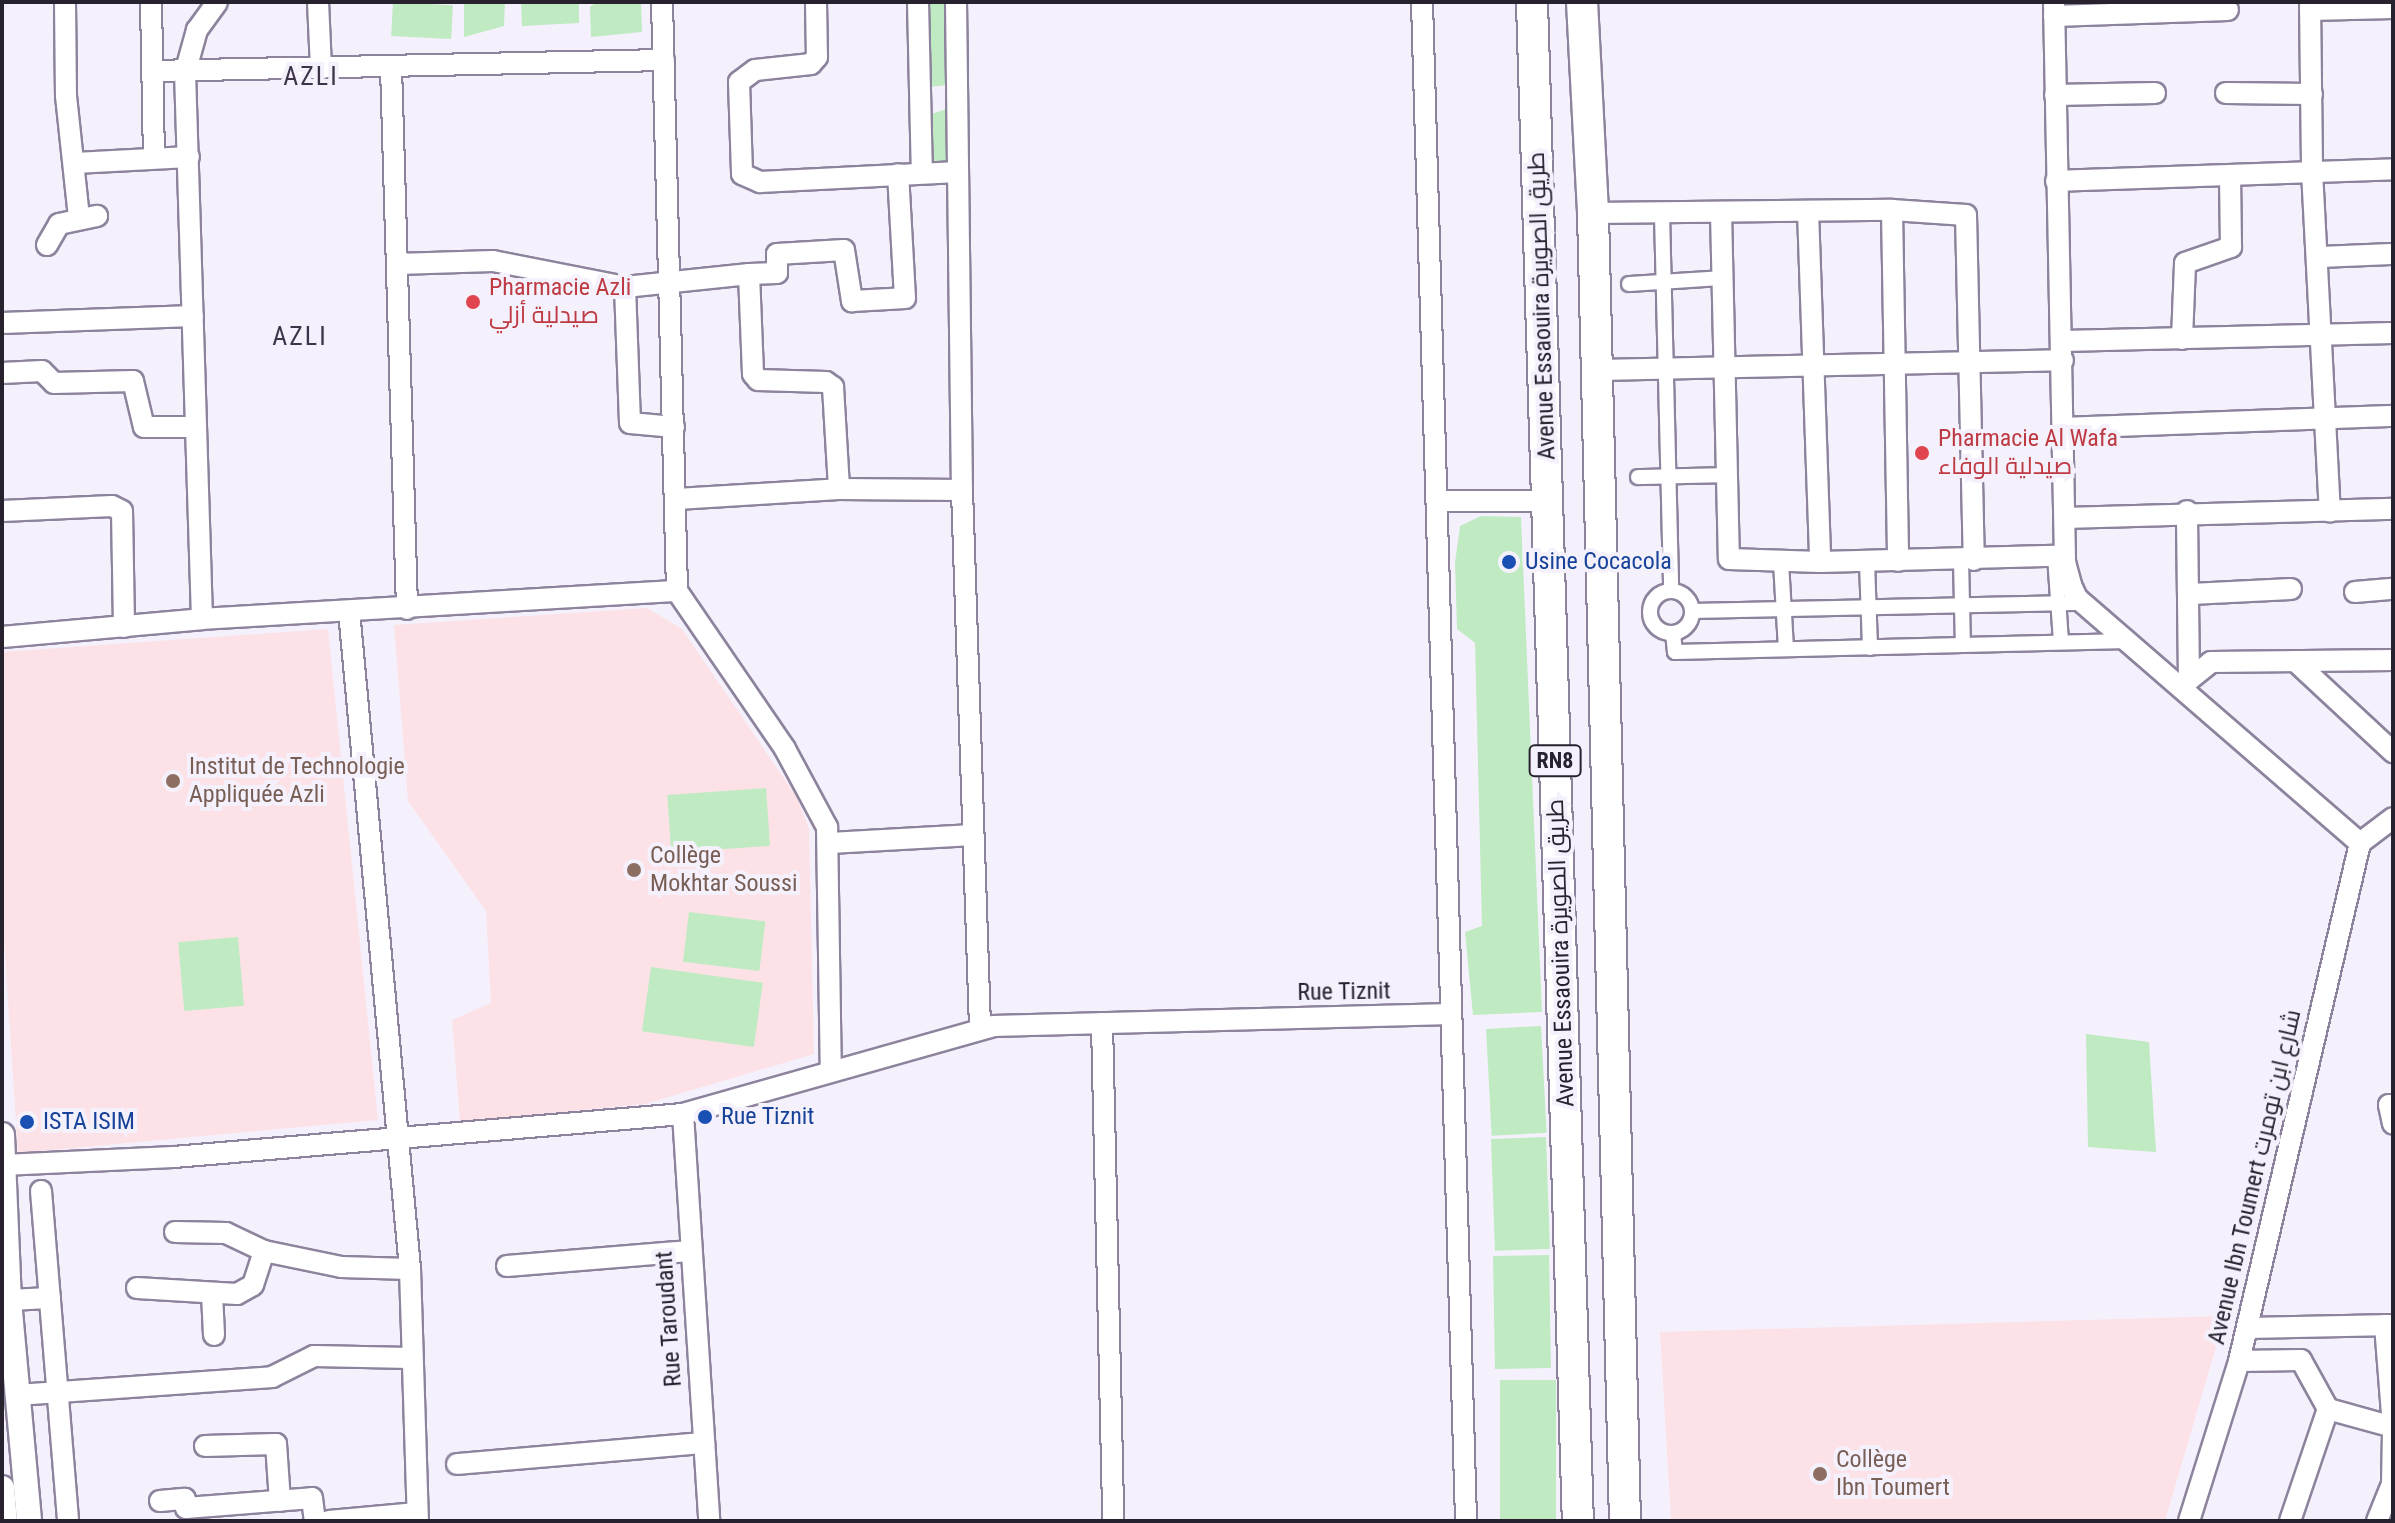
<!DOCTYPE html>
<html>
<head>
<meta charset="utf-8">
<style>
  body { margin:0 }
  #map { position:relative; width:2395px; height:1523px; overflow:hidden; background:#f5f1fc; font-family:"Roboto Condensed",Cairo,sans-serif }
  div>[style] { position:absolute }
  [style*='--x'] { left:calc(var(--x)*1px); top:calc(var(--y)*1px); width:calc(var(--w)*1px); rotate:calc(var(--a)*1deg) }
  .education>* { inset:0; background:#fce2e7 }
  .green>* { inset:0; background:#bfeac2; transform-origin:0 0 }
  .roads { filter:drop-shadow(2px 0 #8e839d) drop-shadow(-2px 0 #8e839d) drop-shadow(0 2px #8e839d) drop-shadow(0 -2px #8e839d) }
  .pedestrian>* { height:14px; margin:-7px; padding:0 7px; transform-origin:7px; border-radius:7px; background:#fff }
  .pedestrian>.ring { margin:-7px; padding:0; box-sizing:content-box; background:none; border:14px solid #fff; border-radius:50% }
  .minor>* { height:20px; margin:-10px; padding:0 10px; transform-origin:10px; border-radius:10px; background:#fff }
  .tertiary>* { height:24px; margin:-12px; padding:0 12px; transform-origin:12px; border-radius:12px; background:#fff }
  .primary>* { height:30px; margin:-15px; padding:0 15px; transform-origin:15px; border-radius:15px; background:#fff }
  .dots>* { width:22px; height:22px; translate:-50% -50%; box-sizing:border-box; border:4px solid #f5f1fc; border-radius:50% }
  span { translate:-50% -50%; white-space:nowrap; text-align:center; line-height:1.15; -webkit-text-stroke:8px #f5f1fc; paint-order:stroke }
  .shield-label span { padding:2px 6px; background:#f5f1fc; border:2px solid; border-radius:6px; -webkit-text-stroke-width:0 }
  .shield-label { font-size:22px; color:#27222d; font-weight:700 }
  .health-label { font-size:24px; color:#be3a42 }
  .left { translate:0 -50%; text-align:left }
  .street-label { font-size:24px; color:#27222d }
  .transit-label { font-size:24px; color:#164399 }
  .education-label { font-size:24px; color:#785e54 }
  .neighbourhood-label { font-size:26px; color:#3d344a; letter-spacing:2px }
  .frame { position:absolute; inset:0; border:4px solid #27222d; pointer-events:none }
</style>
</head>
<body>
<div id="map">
  <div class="education">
    <div style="clip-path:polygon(647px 608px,682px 629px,796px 796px,809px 829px,814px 1054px,645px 1104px,460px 1122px,452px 1020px,491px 1003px,486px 911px,408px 801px,394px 625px)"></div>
    <div style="clip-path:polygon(328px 629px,378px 1120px,18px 1153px,2px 909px,2px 652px)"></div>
    <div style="clip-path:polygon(2225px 1316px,2165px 1521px,1671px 1521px,1660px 1332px)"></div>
  </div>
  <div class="green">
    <div style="left:393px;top:2px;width:60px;height:34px;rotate:3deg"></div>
    <div style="clip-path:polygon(464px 2px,505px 2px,504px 26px,464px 37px)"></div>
    <div style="clip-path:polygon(521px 2px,579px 2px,579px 23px,522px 26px)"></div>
    <div style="clip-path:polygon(597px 2px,641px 2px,642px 32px,591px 37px,590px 7px)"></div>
    <div style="clip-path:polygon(930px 2px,947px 2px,948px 85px,928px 87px)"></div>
    <div style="clip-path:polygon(947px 109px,948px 166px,931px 160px,928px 115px)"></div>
    <div style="clip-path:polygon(1481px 516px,1521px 517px,1542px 1012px,1473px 1015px,1465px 932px,1482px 926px,1475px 643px,1457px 629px,1455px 563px,1460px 526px)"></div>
    <div style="left:766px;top:788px;width:58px;height:99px;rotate:86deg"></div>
    <div style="left:689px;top:912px;width:77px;height:50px;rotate:7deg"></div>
    <div style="left:238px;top:937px;width:69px;height:60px;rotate:85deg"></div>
    <div style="left:651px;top:967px;width:113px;height:65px;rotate:8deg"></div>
    <div style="left:1541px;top:1026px;width:107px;height:55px;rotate:87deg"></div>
    <div style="clip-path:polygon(2086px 1034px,2149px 1042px,2156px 1152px,2088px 1147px)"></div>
    <div style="left:1546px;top:1137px;width:112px;height:55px;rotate:88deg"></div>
    <div style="left:1549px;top:1255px;width:113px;height:56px;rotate:89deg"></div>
    <div style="left:1500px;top:1380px;width:56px;height:141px"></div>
  </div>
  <div class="roads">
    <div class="pedestrian">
      <div style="--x:1662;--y:214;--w:376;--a:88.6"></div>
      <div style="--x:1629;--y:284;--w:92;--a:-3.7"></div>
      <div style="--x:1638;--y:477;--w:86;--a:-1.3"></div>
      <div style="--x:2055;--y:556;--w:86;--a:86"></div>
      <div style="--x:1961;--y:560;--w:85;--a:88.7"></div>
      <div style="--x:1781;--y:562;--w:87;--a:86.7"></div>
      <div style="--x:1867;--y:562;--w:86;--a:88"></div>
      <div class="ring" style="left:1650px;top:591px;width:28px;height:28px"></div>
      <div style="--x:1692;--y:611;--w:393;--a:-1.2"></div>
      <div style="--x:1673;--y:633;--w:19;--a:84"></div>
      <div style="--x:1675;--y:652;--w:453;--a:-1.4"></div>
    </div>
    <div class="minor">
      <div style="--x:65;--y:2;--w:94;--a:89.4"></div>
      <div style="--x:66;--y:96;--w:123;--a:83.9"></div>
      <div style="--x:151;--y:2;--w:155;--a:88.9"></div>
      <div style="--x:318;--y:2;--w:67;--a:87.4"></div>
      <div style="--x:662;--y:2;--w:589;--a:88.54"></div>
      <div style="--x:816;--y:2;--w:55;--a:89"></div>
      <div style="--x:817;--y:57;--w:9;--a:131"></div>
      <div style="--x:811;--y:64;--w:56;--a:173.9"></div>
      <div style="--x:755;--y:70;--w:20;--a:143"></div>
      <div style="--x:739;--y:82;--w:92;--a:88.1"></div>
      <div style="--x:742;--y:174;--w:20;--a:24"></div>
      <div style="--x:760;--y:182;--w:198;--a:-2.9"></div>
      <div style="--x:918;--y:2;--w:171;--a:88.7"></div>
      <div style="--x:956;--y:2;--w:488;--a:89.3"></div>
      <div style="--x:962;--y:490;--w:537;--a:88.08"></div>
      <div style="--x:1422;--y:2;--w:1520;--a:88.34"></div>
      <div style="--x:2054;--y:2;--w:560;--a:88.87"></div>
      <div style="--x:2065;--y:562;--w:24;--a:75"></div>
      <div style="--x:2071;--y:585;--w:14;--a:65"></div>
      <div style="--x:2077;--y:598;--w:374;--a:40.9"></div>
      <div style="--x:2310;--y:2;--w:169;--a:89.3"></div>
      <div style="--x:2312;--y:171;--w:341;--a:87"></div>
      <div style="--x:2310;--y:10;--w:83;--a:-1.4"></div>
      <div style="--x:2054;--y:16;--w:174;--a:-2"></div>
      <div style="--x:391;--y:66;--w:543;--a:88.31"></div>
      <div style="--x:152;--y:71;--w:512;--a:-1.23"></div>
      <div style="--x:2226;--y:93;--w:86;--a:0.7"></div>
      <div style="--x:2055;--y:95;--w:100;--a:-1.1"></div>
      <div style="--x:75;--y:163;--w:114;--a:-3"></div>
      <div style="--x:2056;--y:181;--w:337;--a:-2"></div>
      <div style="--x:1892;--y:210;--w:351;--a:89"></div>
      <div style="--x:1808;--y:211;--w:351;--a:88"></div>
      <div style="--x:1721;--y:212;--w:347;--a:88.7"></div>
      <div style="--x:1729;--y:559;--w:91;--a:1.9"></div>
      <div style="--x:1820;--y:562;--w:235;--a:-1.5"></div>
      <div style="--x:2055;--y:556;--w:12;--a:31"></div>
      <div style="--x:1593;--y:213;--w:299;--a:-0.6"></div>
      <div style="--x:1892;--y:210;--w:74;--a:3.9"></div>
      <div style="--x:1966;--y:215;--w:345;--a:88.7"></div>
      <div style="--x:47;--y:245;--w:24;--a:-60"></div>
      <div style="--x:59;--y:224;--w:39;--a:-12"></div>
      <div style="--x:2318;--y:257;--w:75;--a:-2.3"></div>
      <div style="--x:397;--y:264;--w:96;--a:-1.8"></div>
      <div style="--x:493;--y:261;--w:135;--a:11.1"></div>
      <div style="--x:749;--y:274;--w:28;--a:-2"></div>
      <div style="--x:777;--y:273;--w:19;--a:-90"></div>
      <div style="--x:777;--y:254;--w:67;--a:-3.4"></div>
      <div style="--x:844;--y:250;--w:52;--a:81.1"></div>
      <div style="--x:852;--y:301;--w:53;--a:-3.2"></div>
      <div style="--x:905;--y:298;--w:124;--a:-93.2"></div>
      <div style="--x:2;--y:323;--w:191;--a:-2.1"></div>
      <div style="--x:2182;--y:339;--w:76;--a:-87.7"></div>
      <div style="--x:2185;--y:263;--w:49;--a:-19.2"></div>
      <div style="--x:2231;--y:247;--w:72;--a:-90.8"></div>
      <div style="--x:2063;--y:341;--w:330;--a:-1.4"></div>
      <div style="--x:1597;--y:370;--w:466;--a:-1.2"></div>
      <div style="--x:2;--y:373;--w:40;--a:-2.9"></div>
      <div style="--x:42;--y:371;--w:17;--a:45"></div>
      <div style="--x:54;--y:383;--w:79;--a:-1.5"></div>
      <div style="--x:133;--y:381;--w:47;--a:76.6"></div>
      <div style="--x:144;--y:427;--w:52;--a:0"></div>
      <div style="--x:674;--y:427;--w:44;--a:-174.8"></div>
      <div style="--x:630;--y:423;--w:136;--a:-92.1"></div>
      <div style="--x:625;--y:287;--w:125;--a:-6"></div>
      <div style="--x:749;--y:274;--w:100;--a:87.7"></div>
      <div style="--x:753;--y:374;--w:8;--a:50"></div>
      <div style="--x:758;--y:380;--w:68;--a:1.7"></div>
      <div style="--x:826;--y:382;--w:9;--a:36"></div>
      <div style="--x:833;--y:387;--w:102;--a:86.6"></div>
      <div style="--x:2064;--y:428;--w:329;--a:-2.1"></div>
      <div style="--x:677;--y:499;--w:162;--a:-3.5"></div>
      <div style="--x:839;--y:489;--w:123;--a:0.5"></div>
      <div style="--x:1438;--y:501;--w:110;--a:0"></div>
      <div style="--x:2;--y:511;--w:110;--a:-2.6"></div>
      <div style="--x:112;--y:506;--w:11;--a:27"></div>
      <div style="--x:122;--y:511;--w:116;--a:89"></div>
      <div style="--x:2065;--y:518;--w:328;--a:-1.6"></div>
      <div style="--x:2355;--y:592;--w:38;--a:-5"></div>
      <div style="--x:2191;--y:594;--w:100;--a:-2.9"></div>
      <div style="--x:349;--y:611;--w:661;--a:84.7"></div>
      <div style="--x:410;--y:1269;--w:252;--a:88.2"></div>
      <div style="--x:202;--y:619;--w:546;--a:-91.78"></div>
      <div style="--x:185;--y:73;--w:45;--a:-74.4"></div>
      <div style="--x:197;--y:30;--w:34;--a:-54"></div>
      <div style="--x:2;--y:637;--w:201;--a:-5.1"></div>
      <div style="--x:202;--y:619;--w:476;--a:-3.4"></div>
      <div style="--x:677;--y:591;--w:191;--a:55.6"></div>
      <div style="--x:785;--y:749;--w:89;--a:61.7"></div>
      <div style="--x:827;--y:827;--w:244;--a:89.1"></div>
      <div style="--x:2295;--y:661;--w:134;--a:42.9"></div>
      <div style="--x:2189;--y:680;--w:28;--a:-39"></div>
      <div style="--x:2211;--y:662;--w:182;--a:-0.6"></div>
      <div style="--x:2184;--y:685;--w:7;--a:-45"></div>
      <div style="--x:2189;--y:680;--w:169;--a:-90.7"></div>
      <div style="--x:831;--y:843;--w:141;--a:-3.2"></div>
      <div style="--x:2360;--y:843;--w:41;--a:-37.1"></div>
      <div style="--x:1102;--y:1023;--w:498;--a:88.7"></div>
      <div style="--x:2393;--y:1105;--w:4;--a:180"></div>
      <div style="--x:2389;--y:1105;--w:19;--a:78"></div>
      <div style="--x:683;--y:1114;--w:408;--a:86.3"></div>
      <div style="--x:2;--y:1165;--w:172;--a:-2.7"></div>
      <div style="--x:174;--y:1157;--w:511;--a:-4.83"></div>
      <div style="--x:683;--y:1114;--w:322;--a:-15.8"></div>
      <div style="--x:993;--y:1026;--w:458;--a:-1.5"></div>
      <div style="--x:41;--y:1191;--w:331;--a:85.3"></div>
      <div style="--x:175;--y:1232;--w:51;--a:1.1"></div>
      <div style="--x:226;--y:1233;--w:42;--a:25.3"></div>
      <div style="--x:264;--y:1251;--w:79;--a:11.7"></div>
      <div style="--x:341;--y:1267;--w:69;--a:1.7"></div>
      <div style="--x:507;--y:1266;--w:184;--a:-4.7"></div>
      <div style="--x:137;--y:1288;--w:100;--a:3.4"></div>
      <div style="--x:237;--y:1294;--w:18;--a:-29"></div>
      <div style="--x:253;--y:1285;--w:36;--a:-72"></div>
      <div style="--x:212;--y:1294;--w:41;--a:87.2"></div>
      <div style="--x:9;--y:1300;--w:41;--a:-2.8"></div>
      <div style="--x:2385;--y:1325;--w:101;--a:85.5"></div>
      <div style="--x:2247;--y:1328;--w:146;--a:-1.2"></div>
      <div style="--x:2239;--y:1361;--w:62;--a:-0.9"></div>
      <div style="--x:2301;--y:1360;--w:56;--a:61.1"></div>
      <div style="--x:17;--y:1395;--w:256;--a:-4"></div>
      <div style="--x:272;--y:1377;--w:47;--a:-26.6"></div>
      <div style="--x:314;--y:1356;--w:96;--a:1.2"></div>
      <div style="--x:205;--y:1446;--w:71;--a:-1.6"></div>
      <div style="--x:276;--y:1444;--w:57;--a:86"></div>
      <div style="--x:457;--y:1464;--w:248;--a:-4.9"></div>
      <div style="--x:160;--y:1501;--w:25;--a:-5"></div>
      <div style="--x:185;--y:1499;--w:9;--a:84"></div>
      <div style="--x:186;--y:1508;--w:126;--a:-4.5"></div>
      <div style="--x:312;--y:1498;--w:23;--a:83"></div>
      <div style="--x:329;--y:1521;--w:88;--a:-5.2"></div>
      <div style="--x:2189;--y:1521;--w:168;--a:-72.6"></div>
      <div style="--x:2239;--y:1361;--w:532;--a:-76.85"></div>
      <div style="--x:2290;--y:1521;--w:118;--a:-71.3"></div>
      <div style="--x:2328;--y:1409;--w:67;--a:15.5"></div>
      <div style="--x:2377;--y:1521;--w:40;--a:-68"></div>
      <div style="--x:2392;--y:1484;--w:51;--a:-88.9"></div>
    </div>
    <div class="tertiary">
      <div style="--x:2;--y:1135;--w:165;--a:87.6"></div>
      <div style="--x:9;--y:1300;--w:222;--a:84.8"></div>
      <div style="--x:2;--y:1488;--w:33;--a:85"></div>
    </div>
    <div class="primary">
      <div style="--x:1532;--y:2;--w:1520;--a:88.27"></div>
      <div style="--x:1582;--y:2;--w:211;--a:87"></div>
      <div style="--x:1593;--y:213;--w:1308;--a:88.6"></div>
    </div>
  </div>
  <div class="dots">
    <div style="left:473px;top:302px;background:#e0444e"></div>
    <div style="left:1922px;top:453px;background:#e0444e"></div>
    <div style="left:1509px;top:562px;background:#1a4fb4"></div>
    <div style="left:173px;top:781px;background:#8d6e63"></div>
    <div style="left:634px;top:870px;background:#8d6e63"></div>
    <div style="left:705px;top:1117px;background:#1a4fb4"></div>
    <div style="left:27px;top:1122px;background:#1a4fb4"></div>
    <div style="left:1820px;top:1474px;background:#8d6e63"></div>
  </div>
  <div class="shield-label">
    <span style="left:1555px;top:761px">RN8</span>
  </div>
  <div class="health-label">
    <span class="left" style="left:489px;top:302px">Pharmacie Azli<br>صيدلية أزلي</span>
    <span class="left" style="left:1938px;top:453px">Pharmacie Al Wafa<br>صيدلية الوفاء</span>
  </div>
  <div class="street-label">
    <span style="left:1542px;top:306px;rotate:-92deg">Avenue Essaouira طريق الصويرة</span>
    <span style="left:1561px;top:953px;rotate:-92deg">Avenue Essaouira طريق الصويرة</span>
    <span style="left:1344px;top:992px;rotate:-1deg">Rue Tiznit</span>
    <span style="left:2255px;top:1177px;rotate:-77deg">Avenue Ibn Toumert شارع ابن تومرت</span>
    <span style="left:669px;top:1319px;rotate:-94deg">Rue Taroudant</span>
  </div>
  <div class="transit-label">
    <span class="left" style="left:1525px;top:562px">Usine Cocacola</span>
    <span class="left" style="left:721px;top:1117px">Rue Tiznit</span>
    <span class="left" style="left:43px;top:1122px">ISTA ISIM</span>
  </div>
  <div class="education-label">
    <span class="left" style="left:189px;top:781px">Institut de Technologie<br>Appliquée Azli</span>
    <span class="left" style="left:650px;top:870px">Collège<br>Mokhtar Soussi</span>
    <span class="left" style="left:1836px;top:1474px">Collège<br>Ibn Toumert</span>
  </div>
  <div class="neighbourhood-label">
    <span style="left:311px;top:77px">AZLI</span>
    <span style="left:300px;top:337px">AZLI</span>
  </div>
  <div class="frame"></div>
</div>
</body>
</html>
